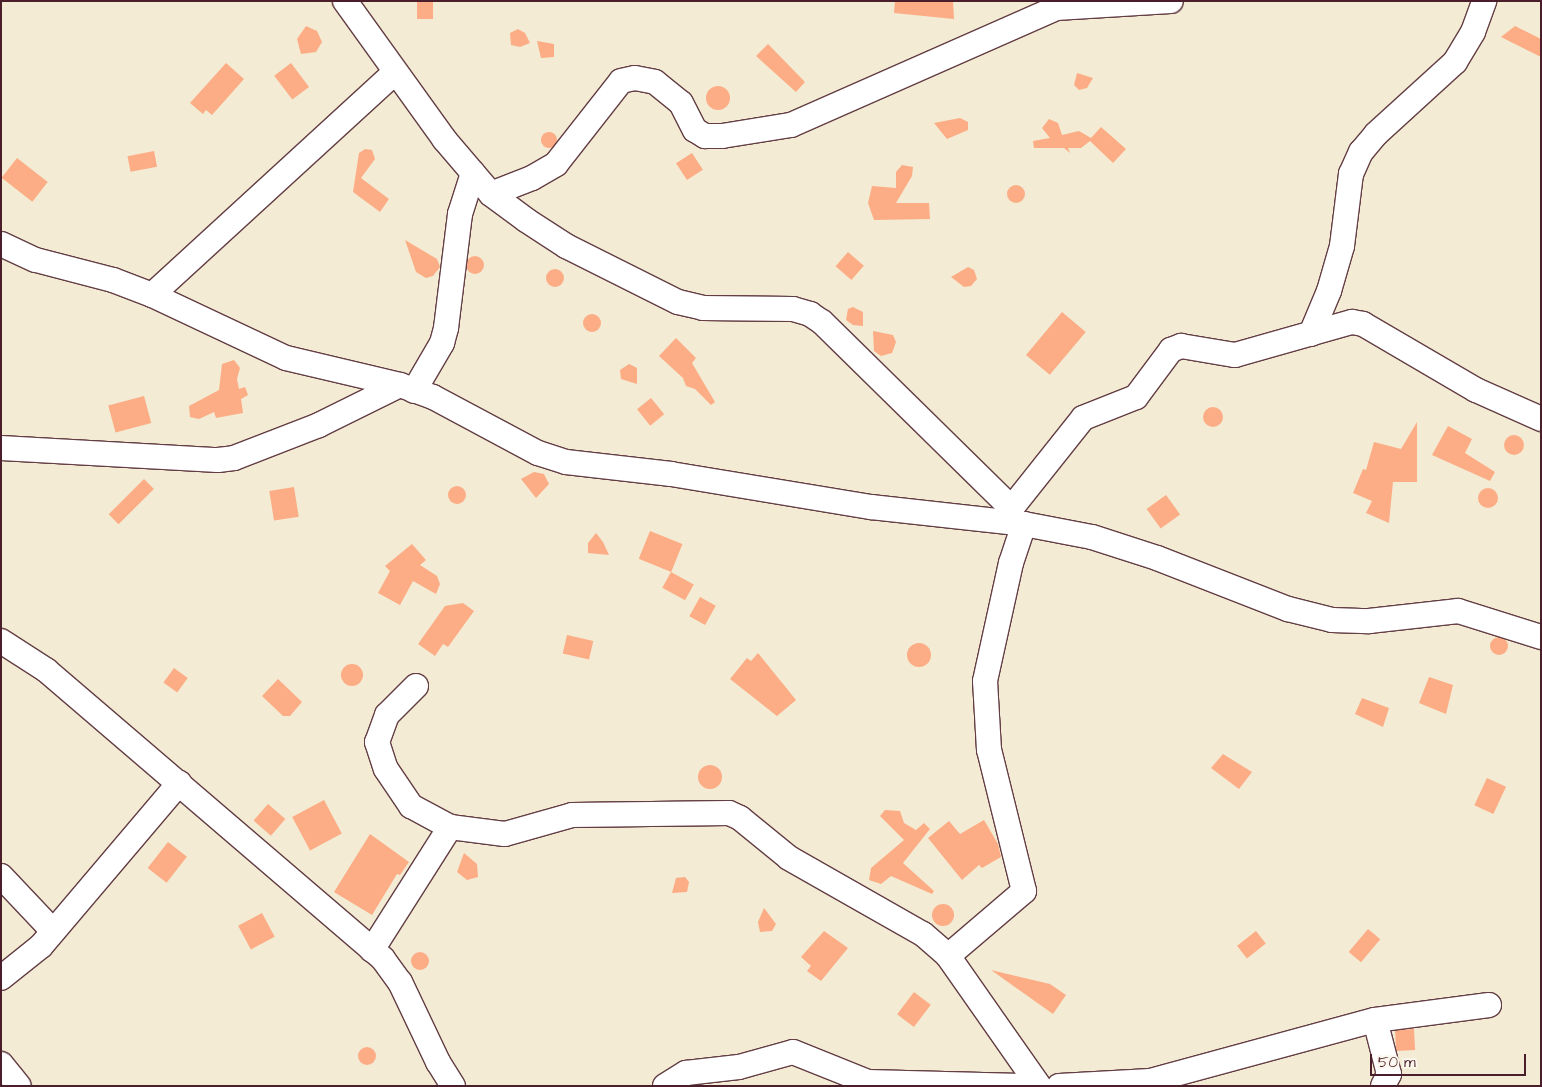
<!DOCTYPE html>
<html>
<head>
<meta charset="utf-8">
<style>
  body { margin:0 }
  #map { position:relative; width:1542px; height:1087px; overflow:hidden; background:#f3ebd4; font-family:"Architects Daughter",sans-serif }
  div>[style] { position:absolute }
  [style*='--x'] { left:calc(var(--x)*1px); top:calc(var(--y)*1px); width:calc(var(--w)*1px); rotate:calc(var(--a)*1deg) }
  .building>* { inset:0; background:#fcad85; transform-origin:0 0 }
  .round { border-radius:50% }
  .roads { filter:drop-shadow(1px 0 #633e44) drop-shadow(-1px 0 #633e44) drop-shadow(0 1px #633e44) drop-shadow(0 -1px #633e44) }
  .minor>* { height:24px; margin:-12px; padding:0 12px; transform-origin:12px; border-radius:12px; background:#fff }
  span { translate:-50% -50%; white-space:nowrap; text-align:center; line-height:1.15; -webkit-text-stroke:4.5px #fbf7ec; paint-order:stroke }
  .frame { position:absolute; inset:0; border:2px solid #4a1f2b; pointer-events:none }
  .scale { position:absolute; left:1370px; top:1054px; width:156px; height:22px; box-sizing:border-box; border:2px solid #4a1f2b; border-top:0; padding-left:6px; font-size:15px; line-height:18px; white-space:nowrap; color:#4a1f2b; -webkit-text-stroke:4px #fbf7ec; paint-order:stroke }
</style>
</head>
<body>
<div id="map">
  <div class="building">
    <div style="left:417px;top:1px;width:16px;height:18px"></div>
    <div style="clip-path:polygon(895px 1px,953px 1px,954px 19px,894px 13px)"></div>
    <div style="clip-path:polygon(306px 26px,317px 31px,322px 42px,316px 52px,301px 54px,297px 39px)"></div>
    <div style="clip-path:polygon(1515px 26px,1541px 39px,1541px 57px,1501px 37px)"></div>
    <div style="clip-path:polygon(518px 29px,525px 33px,530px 43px,520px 47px,511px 45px,510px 33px)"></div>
    <div style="clip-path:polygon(537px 41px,554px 44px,554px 57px,541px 58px)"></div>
    <div style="clip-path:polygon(768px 44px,805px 82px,796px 92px,756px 56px)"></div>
    <div style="clip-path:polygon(226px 63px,244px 79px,212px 115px,206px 110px,203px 114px,190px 103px)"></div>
    <div style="left:291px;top:63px;width:30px;height:21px;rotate:53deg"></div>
    <div style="clip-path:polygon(1077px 73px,1093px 78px,1087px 88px,1079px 90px,1074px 85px)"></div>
    <div class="round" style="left:706px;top:86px;width:24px;height:24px"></div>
    <div style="clip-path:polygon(960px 118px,968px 122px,968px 130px,947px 139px,934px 123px)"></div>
    <div style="clip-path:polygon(1049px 119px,1058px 123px,1062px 135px,1079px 131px,1091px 138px,1101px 127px,1126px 149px,1113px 163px,1090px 141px,1081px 148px,1068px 148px,1070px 153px,1064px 148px,1034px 148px,1033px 141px,1050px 138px,1042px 128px)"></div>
    <div class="round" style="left:541px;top:132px;width:16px;height:16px"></div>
    <div style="clip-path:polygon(365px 149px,372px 150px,375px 159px,361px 178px,389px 199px,380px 212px,353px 192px,359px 153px)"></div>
    <div style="left:154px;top:151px;width:16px;height:27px;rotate:79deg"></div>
    <div style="left:692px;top:153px;width:20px;height:19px;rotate:57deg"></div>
    <div style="left:17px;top:158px;width:39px;height:25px;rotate:38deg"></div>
    <div style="clip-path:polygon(902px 165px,913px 167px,912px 176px,896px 203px,929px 203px,930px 219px,874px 220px,868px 203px,872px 186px,896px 188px,896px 172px)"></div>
    <div class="round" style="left:1007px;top:185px;width:18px;height:18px"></div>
    <div style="clip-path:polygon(405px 240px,437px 259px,440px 267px,433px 276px,426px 278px,416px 272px)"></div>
    <div style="left:848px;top:252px;width:21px;height:19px;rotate:41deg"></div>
    <div class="round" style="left:466px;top:256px;width:18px;height:18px"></div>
    <div style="clip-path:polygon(968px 267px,974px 270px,977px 279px,971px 286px,964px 287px,951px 277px)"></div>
    <div class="round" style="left:546px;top:269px;width:18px;height:18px"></div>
    <div style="clip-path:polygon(853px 307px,863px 312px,863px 326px,853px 325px,846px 320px,848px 309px)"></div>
    <div style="left:1062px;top:312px;width:31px;height:56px;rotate:40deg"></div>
    <div class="round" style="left:583px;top:314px;width:18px;height:18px"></div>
    <div style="clip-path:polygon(873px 331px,893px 335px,896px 342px,892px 353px,881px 356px,874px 351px)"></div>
    <div style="clip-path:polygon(676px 338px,696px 358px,692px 363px,715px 402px,711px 405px,695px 389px,686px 386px,683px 378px,659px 356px)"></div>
    <div style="clip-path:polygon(234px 360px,240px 368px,237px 379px,239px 389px,245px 387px,248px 395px,241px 399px,243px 413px,216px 418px,214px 412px,199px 419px,190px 417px,189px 406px,219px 390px,222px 364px)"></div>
    <div style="clip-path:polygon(629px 364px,637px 368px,637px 384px,621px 379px,620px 370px)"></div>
    <div style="left:144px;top:396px;width:28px;height:37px;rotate:75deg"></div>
    <div style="left:651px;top:398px;width:21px;height:18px;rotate:51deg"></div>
    <div class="round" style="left:1203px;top:407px;width:20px;height:20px"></div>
    <div style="clip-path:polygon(1417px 422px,1417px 482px,1393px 482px,1389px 523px,1366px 513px,1372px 501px,1353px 493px,1363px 469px,1366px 470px,1374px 442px,1401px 449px)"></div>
    <div style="clip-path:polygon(1448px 426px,1472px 439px,1465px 453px,1495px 472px,1490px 481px,1432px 455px)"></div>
    <div class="round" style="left:1504px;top:435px;width:20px;height:20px"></div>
    <div style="clip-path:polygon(534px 472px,544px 474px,549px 484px,536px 498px,521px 479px)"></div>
    <div style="left:144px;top:479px;width:14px;height:50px;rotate:45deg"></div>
    <div class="round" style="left:448px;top:486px;width:18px;height:18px"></div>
    <div style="left:294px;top:487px;width:30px;height:25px;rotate:81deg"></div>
    <div class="round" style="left:1478px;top:488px;width:20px;height:20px"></div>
    <div style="left:1166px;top:495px;width:24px;height:24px;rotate:54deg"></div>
    <div style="left:650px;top:531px;width:35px;height:30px;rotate:22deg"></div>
    <div style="clip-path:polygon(596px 533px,603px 542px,609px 555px,588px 553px,588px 543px)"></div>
    <div style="clip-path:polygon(412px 544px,426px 560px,420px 565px,437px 576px,440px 584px,436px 594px,413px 581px,400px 605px,378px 593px,390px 571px,385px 566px)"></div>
    <div style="left:671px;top:572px;width:26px;height:18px;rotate:29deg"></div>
    <div style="left:700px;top:597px;width:18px;height:22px;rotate:29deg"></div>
    <div style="clip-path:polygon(463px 603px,474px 611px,448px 647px,443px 644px,435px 656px,418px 644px,445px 606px)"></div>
    <div style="left:567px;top:635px;width:27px;height:19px;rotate:13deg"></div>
    <div class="round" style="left:1490px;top:637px;width:18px;height:18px"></div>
    <div class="round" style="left:907px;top:643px;width:24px;height:24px"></div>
    <div style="clip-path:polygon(758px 653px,796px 700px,777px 716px,730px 679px,747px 658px,751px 661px)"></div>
    <div class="round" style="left:341px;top:664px;width:22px;height:22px"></div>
    <div style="left:174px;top:668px;width:17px;height:18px;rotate:36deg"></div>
    <div style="clip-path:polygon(1429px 677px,1453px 685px,1446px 714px,1419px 703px)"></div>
    <div style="clip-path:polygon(278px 679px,302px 702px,290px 716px,283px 716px,262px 696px)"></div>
    <div style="clip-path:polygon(1362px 698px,1389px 708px,1383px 727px,1355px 714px)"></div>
    <div style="clip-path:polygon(1223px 754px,1252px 772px,1239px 789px,1211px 768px)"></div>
    <div class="round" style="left:698px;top:765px;width:24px;height:24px"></div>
    <div style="left:1487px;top:778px;width:21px;height:30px;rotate:25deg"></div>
    <div style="left:324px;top:800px;width:38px;height:36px;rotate:62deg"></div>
    <div style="left:268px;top:804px;width:23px;height:22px;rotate:41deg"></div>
    <div style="clip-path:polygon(885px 810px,900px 811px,904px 823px,916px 830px,924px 823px,930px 829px,903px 863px,934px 891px,932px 894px,891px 876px,881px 884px,869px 880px,871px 868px,904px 840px,880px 816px)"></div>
    <div style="clip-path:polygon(984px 820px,998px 844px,1001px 857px,982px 868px,979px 865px,962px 880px,928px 838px,949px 821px,960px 834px)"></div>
    <div style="clip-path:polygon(370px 834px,409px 862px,400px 875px,397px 874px,372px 915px,334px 892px)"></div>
    <div style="left:168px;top:842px;width:24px;height:33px;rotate:38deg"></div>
    <div style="clip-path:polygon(464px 853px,477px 864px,478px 877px,467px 880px,457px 872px)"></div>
    <div style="clip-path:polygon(685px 877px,689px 882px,687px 892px,672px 893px,676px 878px)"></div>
    <div class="round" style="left:932px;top:904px;width:22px;height:22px"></div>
    <div style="clip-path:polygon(764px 908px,776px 924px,772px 931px,760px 932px,758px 922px)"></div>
    <div style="left:262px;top:913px;width:27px;height:27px;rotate:62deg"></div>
    <div style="left:1368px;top:929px;width:16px;height:30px;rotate:40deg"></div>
    <div style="clip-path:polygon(824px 931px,848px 948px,821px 981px,807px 971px,811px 966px,801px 957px)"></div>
    <div style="left:1256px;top:931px;width:16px;height:24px;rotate:52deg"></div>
    <div class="round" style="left:411px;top:952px;width:18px;height:18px"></div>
    <div style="clip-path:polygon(991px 970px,1050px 984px,1066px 995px,1053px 1014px)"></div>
    <div style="left:914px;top:992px;width:21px;height:28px;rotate:37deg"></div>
    <div style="left:1414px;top:1029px;width:21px;height:19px;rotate:87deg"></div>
    <div class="round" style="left:358px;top:1047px;width:18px;height:18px"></div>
  </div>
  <div class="roads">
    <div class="minor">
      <div style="--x:345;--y:1;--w:170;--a:54.3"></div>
      <div style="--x:444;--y:139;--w:72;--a:49.5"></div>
      <div style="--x:491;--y:194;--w:44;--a:36.6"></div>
      <div style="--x:526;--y:220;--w:48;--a:33"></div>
      <div style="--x:566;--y:246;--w:125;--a:26.6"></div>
      <div style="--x:678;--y:302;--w:26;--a:13"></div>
      <div style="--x:703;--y:308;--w:90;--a:0.6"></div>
      <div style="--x:793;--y:309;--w:18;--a:16"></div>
      <div style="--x:810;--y:314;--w:14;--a:34"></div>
      <div style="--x:822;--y:322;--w:265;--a:44.5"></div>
      <div style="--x:491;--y:194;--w:44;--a:-21.3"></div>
      <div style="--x:532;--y:178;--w:28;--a:-30"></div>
      <div style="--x:556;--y:164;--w:105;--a:-51.9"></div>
      <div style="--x:621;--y:81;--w:14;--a:-12"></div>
      <div style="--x:635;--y:78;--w:20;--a:11"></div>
      <div style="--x:655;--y:82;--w:33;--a:39"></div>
      <div style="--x:681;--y:103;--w:30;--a:63"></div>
      <div style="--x:695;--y:130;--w:12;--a:31"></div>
      <div style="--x:705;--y:136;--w:17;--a:0"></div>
      <div style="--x:722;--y:136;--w:70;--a:-9.1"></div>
      <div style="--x:791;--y:125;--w:290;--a:-23.8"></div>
      <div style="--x:1056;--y:8;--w:115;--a:-3.5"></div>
      <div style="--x:1;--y:244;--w:38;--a:25"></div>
      <div style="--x:36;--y:260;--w:80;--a:14.6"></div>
      <div style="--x:113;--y:280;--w:42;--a:21"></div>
      <div style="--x:152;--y:295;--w:148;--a:25.2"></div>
      <div style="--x:286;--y:358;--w:117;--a:13.3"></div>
      <div style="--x:400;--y:385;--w:35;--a:20"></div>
      <div style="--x:433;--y:397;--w:119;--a:28.1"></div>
      <div style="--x:538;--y:453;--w:29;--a:18"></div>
      <div style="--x:566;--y:462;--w:106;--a:6.5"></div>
      <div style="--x:671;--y:474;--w:203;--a:9.4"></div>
      <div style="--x:871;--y:507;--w:154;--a:6.3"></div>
      <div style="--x:1024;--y:524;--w:69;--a:10.8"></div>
      <div style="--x:1092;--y:537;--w:68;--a:17.9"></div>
      <div style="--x:1157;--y:558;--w:141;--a:21.3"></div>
      <div style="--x:1288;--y:609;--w:45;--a:14"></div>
      <div style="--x:1332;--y:620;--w:37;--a:2"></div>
      <div style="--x:1369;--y:621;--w:90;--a:-6.4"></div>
      <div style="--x:1458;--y:611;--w:87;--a:17.4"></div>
      <div style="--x:152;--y:295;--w:328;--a:-42.5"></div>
      <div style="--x:1311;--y:334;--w:47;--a:-67.3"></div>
      <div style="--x:1329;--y:291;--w:47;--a:-73.9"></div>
      <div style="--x:1342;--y:246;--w:73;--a:-82.9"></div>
      <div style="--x:1351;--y:174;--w:24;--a:-66"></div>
      <div style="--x:1361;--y:152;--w:23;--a:-50"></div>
      <div style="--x:1376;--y:134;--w:107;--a:-42.3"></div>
      <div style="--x:1455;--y:62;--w:35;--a:-59"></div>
      <div style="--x:1473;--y:32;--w:33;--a:-70"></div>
      <div style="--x:414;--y:391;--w:56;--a:-59.7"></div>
      <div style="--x:442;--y:343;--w:16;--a:-75"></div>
      <div style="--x:446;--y:328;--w:115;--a:-83"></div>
      <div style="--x:460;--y:214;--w:43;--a:-72.4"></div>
      <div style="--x:1;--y:448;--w:217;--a:3.2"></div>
      <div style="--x:218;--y:460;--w:16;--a:-7"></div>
      <div style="--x:234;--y:458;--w:91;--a:-21.2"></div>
      <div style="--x:319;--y:425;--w:90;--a:-26.3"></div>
      <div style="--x:1002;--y:520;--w:130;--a:-51.5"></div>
      <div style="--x:1083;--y:418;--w:57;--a:-21.6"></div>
      <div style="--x:1136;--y:397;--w:59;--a:-53.3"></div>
      <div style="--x:1171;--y:350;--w:11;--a:-22"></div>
      <div style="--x:1181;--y:346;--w:55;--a:9.5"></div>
      <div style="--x:1235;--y:355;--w:122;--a:-15.8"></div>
      <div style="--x:1352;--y:322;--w:11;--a:10"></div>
      <div style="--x:1363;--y:324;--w:131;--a:30.3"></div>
      <div style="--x:1476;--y:390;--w:71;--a:24"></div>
      <div style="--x:1;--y:641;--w:54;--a:32.8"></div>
      <div style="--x:46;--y:670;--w:444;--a:40.6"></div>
      <div style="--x:383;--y:959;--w:29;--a:54"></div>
      <div style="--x:400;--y:982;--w:89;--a:64.6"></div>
      <div style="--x:438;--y:1062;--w:28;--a:58"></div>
      <div style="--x:416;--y:686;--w:41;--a:135"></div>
      <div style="--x:387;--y:715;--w:29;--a:110"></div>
      <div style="--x:377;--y:742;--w:28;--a:72"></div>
      <div style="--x:386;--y:769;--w:45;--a:56"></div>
      <div style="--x:411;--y:806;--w:44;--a:28.3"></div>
      <div style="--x:450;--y:827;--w:55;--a:7.3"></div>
      <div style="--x:505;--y:834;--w:70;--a:-15.8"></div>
      <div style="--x:572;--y:815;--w:157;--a:-0.7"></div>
      <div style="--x:729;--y:813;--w:12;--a:24"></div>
      <div style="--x:740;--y:818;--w:63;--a:39.2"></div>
      <div style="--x:789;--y:858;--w:154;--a:29.6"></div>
      <div style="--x:923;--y:934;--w:33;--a:41"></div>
      <div style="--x:948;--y:956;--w:159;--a:55"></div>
      <div style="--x:1;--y:876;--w:76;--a:46.6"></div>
      <div style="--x:372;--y:950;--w:146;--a:-57.6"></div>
      <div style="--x:948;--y:956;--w:100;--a:-40.5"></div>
      <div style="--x:1024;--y:891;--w:145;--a:-103.9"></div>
      <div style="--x:989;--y:750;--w:69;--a:-93.3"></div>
      <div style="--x:985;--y:681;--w:121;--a:-77.6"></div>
      <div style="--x:1011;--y:563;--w:41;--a:-71.6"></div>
      <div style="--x:1;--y:978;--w:51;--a:-38.7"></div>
      <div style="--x:41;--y:946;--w:214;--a:-49.7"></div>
      <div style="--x:1375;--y:1020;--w:56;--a:75.5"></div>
      <div style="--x:1389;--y:1074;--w:13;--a:117"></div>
      <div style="--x:1;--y:1064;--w:28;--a:51"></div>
      <div style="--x:665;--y:1086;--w:25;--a:-32"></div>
      <div style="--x:686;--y:1073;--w:53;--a:-6.5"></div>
      <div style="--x:739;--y:1067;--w:56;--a:-15.5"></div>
      <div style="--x:793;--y:1052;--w:81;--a:21.8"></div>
      <div style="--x:868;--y:1082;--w:154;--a:1.5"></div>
      <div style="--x:1059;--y:1086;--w:91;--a:-3.1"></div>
      <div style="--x:1150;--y:1081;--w:233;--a:-15.2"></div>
      <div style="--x:1375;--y:1020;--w:115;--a:-7.5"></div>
    </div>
  </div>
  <div class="frame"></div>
  <div class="scale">50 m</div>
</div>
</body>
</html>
